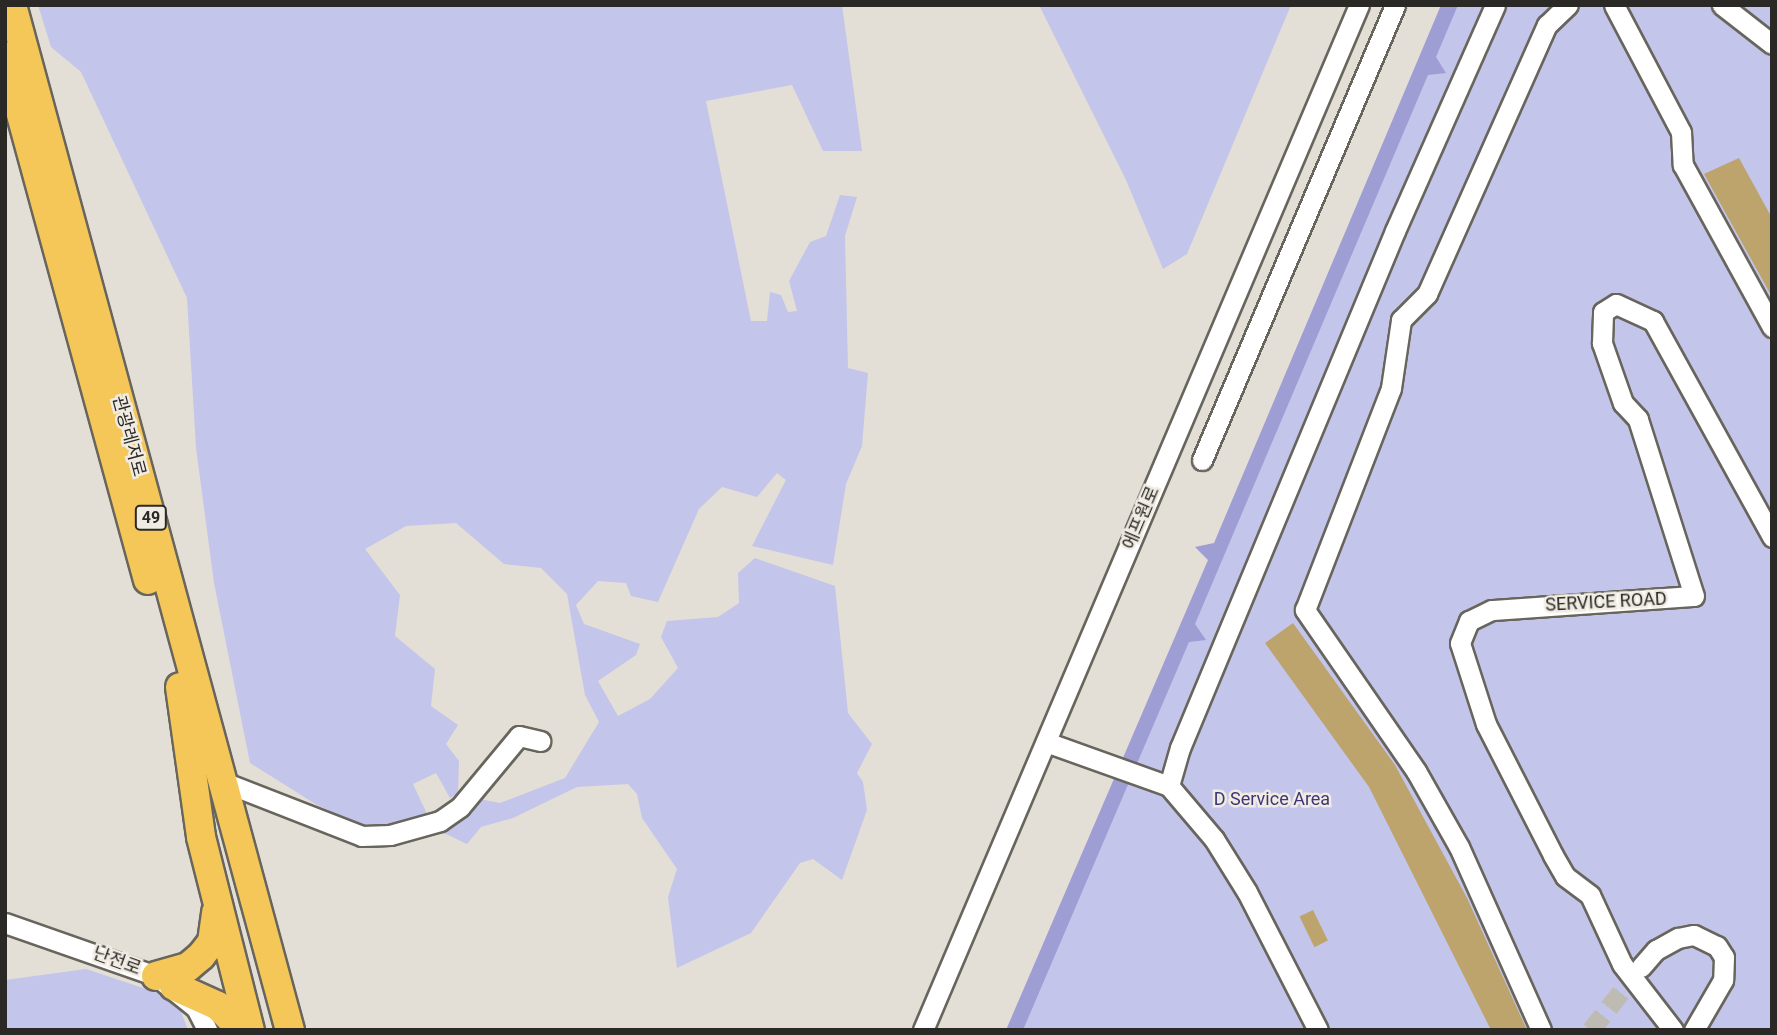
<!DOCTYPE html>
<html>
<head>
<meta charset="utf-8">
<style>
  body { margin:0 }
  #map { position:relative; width:1777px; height:1035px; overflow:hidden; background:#e3dfd6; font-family:Roboto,"Noto Sans KR",sans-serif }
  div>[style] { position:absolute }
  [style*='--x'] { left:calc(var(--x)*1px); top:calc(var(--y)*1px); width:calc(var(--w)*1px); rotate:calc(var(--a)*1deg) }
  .green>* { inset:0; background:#c3c5eb }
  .water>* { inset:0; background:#9e9ed5 }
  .building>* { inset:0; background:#bda46d; transform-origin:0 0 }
  .minor-tunnel>* { height:19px; margin-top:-9.5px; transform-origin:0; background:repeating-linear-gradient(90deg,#bebbb3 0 19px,transparent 0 29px) }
  .roads { filter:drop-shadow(2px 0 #68655d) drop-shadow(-2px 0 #68655d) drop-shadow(0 2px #68655d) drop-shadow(0 -2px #68655d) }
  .minor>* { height:19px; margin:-9.5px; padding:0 9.5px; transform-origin:9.5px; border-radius:9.5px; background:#fff }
  .highway>* { height:28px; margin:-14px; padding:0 14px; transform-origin:14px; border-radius:14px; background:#f4c758 }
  span { translate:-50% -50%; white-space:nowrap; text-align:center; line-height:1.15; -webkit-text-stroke:5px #f1ece3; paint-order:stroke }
  .shield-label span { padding:2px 5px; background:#f1ece3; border:2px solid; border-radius:5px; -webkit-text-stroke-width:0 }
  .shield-label { font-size:16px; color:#2b2926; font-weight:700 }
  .street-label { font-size:18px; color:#2b2926 }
  .park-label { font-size:18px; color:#3d3779 }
  .frame { position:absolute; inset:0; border:7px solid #2b2926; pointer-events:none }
</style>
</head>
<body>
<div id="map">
  <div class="green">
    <div style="clip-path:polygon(38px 5px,842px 5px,862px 151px,823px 151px,792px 85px,706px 101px,751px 321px,767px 321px,770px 292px,781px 295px,788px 312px,797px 311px,789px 281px,810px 242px,826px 236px,840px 195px,857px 197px,845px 236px,848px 368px,868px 373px,862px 446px,846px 484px,833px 565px,752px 546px,786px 480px,777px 473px,757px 497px,722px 487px,699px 509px,658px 602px,631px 596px,626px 583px,598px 581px,576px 605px,584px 624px,640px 644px,636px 655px,598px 681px,618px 716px,650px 699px,678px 668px,661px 637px,667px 621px,718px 617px,739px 603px,738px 573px,755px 558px,835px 586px,848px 713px,872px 744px,857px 773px,863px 782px,867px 810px,842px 880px,813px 859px,800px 863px,751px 933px,677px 968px,668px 897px,677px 869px,642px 818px,637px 794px,628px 784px,577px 787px,513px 818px,481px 827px,467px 844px,446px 834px,429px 833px,432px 828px,456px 824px,479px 799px,500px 803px,565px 778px,599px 722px,585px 695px,567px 594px,541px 568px,504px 564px,456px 523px,406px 526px,365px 549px,400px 595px,395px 636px,435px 669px,431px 706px,458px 725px,446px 744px,459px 761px,458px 793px,450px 798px,436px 773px,413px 784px,427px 814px,399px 826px,365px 827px,317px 805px,250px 763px,214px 583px,196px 448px,187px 298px,81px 72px,51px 47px)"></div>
    <div style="clip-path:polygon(1039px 5px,1291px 5px,1187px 254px,1163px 269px,1126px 180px)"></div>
    <div style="clip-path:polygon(1449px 5px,1772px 5px,1772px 1030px,1015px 1030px)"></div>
    <div style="clip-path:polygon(86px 969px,176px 999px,188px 1030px,5px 1030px,5px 980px)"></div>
  </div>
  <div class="water">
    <div style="clip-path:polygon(1441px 5px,1458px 5px,1436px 57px,1446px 73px,1428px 75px,1195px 624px,1206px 640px,1189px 642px,1023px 1030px,1006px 1030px,1208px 560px,1195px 547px,1214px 543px)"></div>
  </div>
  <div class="building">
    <div style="clip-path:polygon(1739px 158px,1772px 218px,1772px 297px,1704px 174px)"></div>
    <div style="clip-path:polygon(1293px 623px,1395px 765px,1467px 898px,1527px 1030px,1491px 1030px,1369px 787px,1265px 643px)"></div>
    <div style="left:1313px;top:910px;width:34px;height:15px;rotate:64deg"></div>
  </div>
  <div class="minor-tunnel">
    <div style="--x:1591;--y:1030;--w:80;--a:-51.6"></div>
  </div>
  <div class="roads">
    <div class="minor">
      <div style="--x:1614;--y:5;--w:144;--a:62.2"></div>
      <div style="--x:1681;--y:132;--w:33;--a:87"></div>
      <div style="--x:1683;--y:165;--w:185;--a:61.2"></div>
      <div style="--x:1722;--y:5;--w:63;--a:38"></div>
      <div style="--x:1202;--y:460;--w:494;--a:-67"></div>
      <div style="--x:1046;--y:742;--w:131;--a:19.7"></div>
      <div style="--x:1169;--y:786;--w:70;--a:49.7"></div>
      <div style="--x:1214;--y:839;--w:62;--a:58.1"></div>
      <div style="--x:1247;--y:892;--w:155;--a:62.8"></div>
      <div style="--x:221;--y:781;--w:151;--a:21.3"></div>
      <div style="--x:362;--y:836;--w:28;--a:-2"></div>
      <div style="--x:390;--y:835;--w:52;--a:-15.6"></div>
      <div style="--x:440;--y:821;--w:24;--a:-35"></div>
      <div style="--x:460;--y:807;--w:92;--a:-50.3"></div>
      <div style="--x:519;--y:736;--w:22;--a:13"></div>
      <div style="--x:1169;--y:786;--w:40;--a:-74"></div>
      <div style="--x:1180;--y:748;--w:560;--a:-67.42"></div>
      <div style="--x:1395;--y:231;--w:247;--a:-66.1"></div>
      <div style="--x:5;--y:923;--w:160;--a:19.3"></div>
      <div style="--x:156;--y:976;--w:51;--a:38.7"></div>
      <div style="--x:196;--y:1008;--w:25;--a:63"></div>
      <div style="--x:1641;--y:967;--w:23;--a:-49"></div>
      <div style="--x:1656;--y:950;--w:25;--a:-29"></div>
      <div style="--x:1678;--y:938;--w:16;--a:-11"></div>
      <div style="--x:1694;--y:935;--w:25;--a:26"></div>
      <div style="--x:1717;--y:946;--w:13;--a:58"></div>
      <div style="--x:1724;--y:957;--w:23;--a:92"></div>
      <div style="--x:1723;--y:980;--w:58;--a:120.1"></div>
      <div style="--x:923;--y:1030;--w:1114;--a:-66.96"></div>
      <div style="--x:1541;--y:1030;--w:201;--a:-114.1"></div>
      <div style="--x:1459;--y:847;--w:87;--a:-119.5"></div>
      <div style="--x:1416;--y:771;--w:196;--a:-124.6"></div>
      <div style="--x:1305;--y:610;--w:238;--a:-68.8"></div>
      <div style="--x:1391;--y:388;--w:69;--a:-81.6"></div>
      <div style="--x:1401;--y:320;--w:37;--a:-45"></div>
      <div style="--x:1427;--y:294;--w:295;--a:-66"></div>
      <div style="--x:1547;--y:25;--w:29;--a:-44"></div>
      <div style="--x:1673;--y:1030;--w:83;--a:-127.7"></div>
      <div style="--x:1622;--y:964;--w:76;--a:-114.9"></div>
      <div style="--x:1590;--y:895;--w:31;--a:-143"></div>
      <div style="--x:1565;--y:876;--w:24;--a:-120"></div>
      <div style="--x:1553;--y:855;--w:147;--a:-117.1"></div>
      <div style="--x:1486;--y:724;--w:85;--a:-107.8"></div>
      <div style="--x:1460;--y:643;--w:24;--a:-68"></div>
      <div style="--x:1469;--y:621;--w:25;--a:-26"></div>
      <div style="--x:1492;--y:610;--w:202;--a:-4"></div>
      <div style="--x:1694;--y:596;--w:186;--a:-107.6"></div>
      <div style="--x:1638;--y:419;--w:22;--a:-133"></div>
      <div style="--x:1623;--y:403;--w:64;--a:-109.3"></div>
      <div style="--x:1602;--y:343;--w:31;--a:-88"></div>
      <div style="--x:1603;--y:312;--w:15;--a:-32"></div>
      <div style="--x:1616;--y:304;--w:41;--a:24.7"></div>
      <div style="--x:1653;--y:321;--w:247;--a:61.1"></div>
    </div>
    <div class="highway">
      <div style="--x:12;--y:5;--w:1062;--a:74.83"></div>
      <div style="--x:5;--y:56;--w:543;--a:74.74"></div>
      <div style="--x:180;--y:687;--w:151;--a:82"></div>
      <div style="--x:201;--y:837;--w:199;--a:75.8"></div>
      <div style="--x:156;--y:976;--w:33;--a:-16"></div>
      <div style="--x:188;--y:967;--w:17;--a:-40"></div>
      <div style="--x:201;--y:956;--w:18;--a:-52"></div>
      <div style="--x:212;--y:942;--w:30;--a:-82"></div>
      <div style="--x:174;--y:986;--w:48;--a:24.4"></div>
      <div style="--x:218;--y:1006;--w:34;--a:45"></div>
    </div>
  </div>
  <div class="shield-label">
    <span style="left:151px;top:518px">49</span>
  </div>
  <div class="street-label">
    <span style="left:129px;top:436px;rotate:75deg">관광레저로</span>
    <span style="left:1141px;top:518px;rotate:-67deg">에프원로</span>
    <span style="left:1606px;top:602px;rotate:-3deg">SERVICE ROAD</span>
    <span style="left:117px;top:961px;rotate:20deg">난전로</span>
  </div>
  <div class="park-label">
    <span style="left:1272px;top:799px">D Service Area</span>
  </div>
  <div class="frame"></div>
</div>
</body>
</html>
